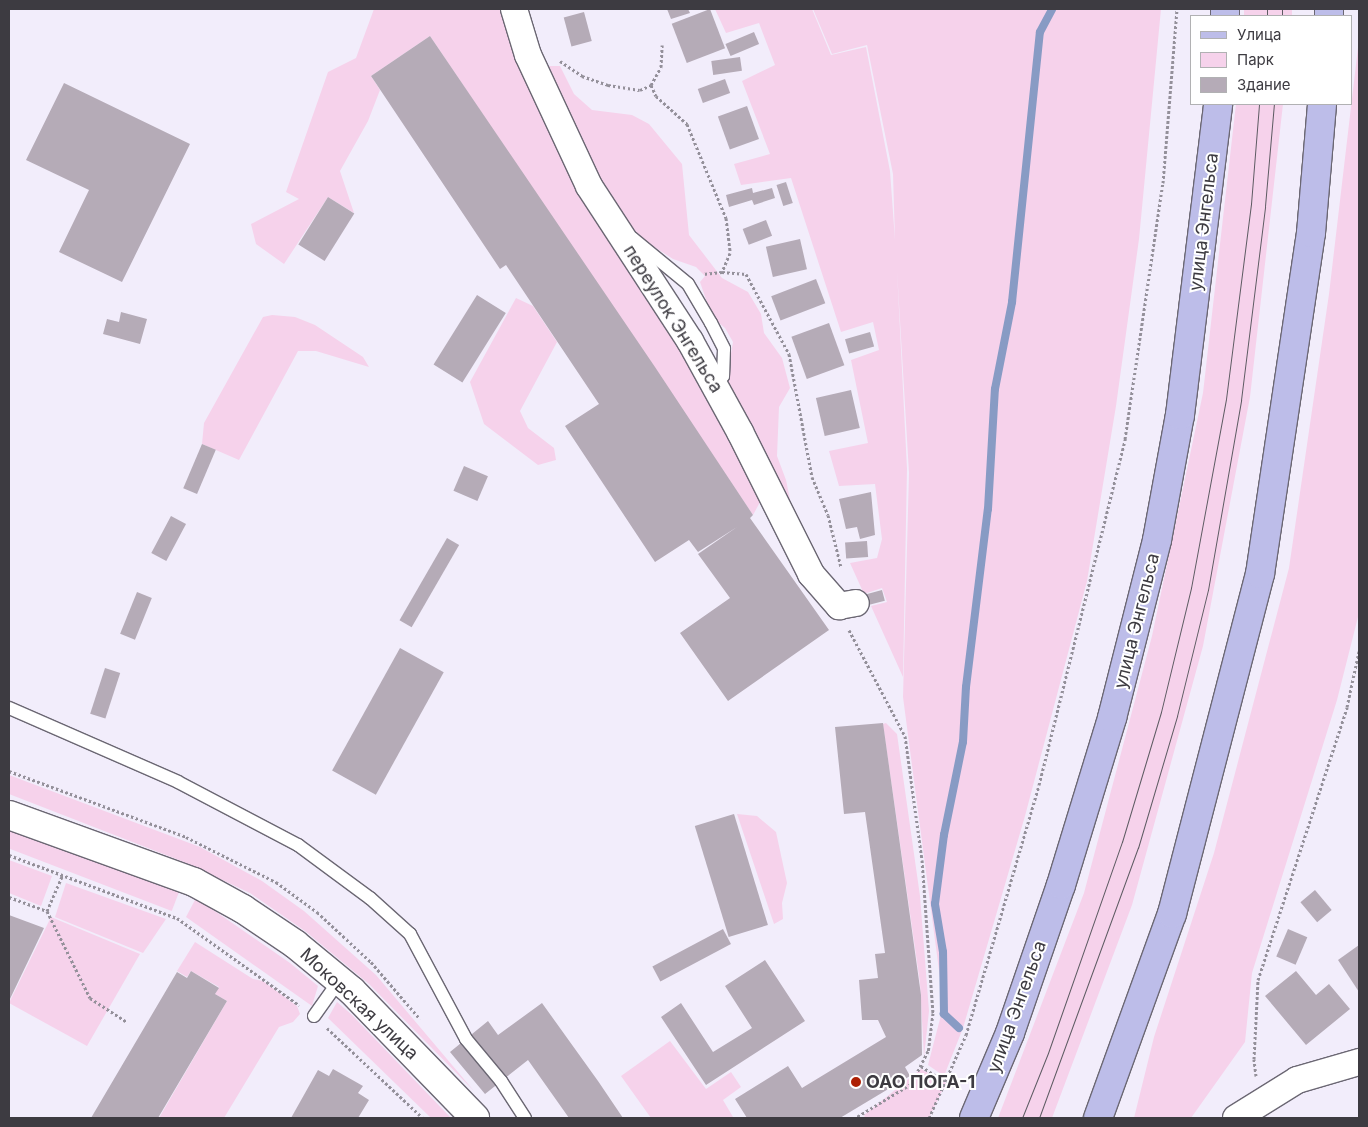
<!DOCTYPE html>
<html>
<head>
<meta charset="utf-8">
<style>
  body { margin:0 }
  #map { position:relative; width:1368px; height:1127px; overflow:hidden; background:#f2edfb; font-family:Inter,sans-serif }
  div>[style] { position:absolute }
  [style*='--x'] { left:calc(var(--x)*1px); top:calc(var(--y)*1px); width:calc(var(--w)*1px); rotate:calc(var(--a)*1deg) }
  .green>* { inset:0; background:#f6d2eb; transform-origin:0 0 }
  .stream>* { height:8px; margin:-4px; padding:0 4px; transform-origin:4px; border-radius:4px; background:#889bc4 }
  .building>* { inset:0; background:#b5abb7; transform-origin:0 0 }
  .path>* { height:3px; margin-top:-1.5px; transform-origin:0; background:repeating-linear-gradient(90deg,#94909a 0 2.5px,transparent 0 5px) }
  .roads { filter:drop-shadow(1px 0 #6b6773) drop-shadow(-1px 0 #6b6773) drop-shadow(0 1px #6b6773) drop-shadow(0 -1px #6b6773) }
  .service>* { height:12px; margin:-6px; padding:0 6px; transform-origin:6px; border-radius:6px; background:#fff }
  .minor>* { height:26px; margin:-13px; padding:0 13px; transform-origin:13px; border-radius:13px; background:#fff }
  .tertiary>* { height:28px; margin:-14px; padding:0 14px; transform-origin:14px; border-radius:14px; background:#fff }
  .primary>* { height:28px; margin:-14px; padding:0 14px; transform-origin:14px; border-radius:14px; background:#bdbde9 }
  .tram>* { height:1px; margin:-0.5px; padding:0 0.5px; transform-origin:0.5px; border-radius:0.5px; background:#5d5b62 }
  .dots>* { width:14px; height:14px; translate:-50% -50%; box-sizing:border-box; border:2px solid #fff; border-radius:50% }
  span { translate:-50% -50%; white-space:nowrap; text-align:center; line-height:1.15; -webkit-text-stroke:4px #fff; paint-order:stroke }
  .street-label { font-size:18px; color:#3d3b41 }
  .poi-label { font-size:18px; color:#3d3b41; font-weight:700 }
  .left { translate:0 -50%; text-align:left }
  .frame { position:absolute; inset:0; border:10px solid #3d3b41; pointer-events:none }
  .legend { position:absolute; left:1190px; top:15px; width:162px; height:90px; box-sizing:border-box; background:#fff; border:1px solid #b1b1b3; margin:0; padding:6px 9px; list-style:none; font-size:15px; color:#3d3b41 }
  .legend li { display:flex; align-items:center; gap:10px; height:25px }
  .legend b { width:25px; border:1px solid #b1b1b3 }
</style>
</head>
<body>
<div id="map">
  <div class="green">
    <div style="clip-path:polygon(374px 9px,504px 9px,765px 493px,753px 515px,430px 36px,371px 76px,380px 90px,368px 121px,340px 171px,354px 213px,328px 197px,284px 264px,256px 244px,251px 224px,299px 199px,286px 192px,328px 72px,356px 58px)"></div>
    <div style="clip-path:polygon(715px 9px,812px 9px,831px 55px,866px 47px,890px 171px,895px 240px,893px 174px,867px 45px,832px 54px,813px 9px,1161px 9px,1139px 239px,1116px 406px,1087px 581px,1025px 816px,963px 1028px,944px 1076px,928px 1065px,941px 1015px,940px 978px,903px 697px,909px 473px,897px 270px,907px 469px,903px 677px,871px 606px,887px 602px,882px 588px,864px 594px,850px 563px,877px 558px,882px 539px,875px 484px,839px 486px,829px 451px,868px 443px,851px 360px,879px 350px,873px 322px,841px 332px,791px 178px,741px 185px,734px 164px,770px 154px,742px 81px,775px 65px,759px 23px,726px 33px)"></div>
    <div style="left:1244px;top:9px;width:48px;height:7px"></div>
    <div style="clip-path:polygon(1359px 39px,1359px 613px,1337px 700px,1252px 973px,1245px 1042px,1191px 1118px,1134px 1118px,1154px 1037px,1214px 853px,1289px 568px,1329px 294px)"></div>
    <div style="clip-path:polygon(544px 66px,560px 66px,574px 94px,592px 110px,632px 115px,649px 124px,682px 164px,689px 235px,722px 278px,748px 292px,761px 314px,764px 333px,782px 358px,790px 388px,779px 407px,777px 456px,786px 480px,793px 514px,726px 383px,733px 342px,725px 328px,712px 317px,700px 282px,705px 276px,696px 267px,673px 259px,645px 241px,611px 206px)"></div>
    <div style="clip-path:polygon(1236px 104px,1283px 104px,1250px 397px,1203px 646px,1132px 905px,1052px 1118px,998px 1118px,1084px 893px,1152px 636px,1203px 393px)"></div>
    <div style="clip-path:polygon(516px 298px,533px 306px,557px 342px,520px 411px,528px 428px,554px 448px,556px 460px,538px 465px,484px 424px,470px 382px)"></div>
    <div style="clip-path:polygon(272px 315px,295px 317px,315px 325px,363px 357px,369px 367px,316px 351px,298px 351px,239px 460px,202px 444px,204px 423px,263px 317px)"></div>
    <div style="clip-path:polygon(886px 723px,897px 734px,920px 896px,929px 1011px,924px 1057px,920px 983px,883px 724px)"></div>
    <div style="clip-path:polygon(9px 775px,200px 847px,262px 881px,304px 911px,376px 975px,474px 1091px,369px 984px,305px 931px,250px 893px,184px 862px,9px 794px)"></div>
    <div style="clip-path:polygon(737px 814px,757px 816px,776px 832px,787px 883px,782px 903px,783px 919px,774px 924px)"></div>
    <div style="left:9px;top:827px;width:182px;height:20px;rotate:21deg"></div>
    <div style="clip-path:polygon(9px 860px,52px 876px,41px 906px,9px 893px)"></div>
    <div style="clip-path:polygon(66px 883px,166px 919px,143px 953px,55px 917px)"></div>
    <div style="clip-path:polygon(196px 898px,290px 963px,318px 986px,312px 1006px,186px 917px)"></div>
    <div style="clip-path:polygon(51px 917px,140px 954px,87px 1046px,9px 1003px)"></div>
    <div style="clip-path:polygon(195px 942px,253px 979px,263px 981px,297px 1006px,300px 1014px,293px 1022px,279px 1027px,224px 1118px,159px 1118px,227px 1001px,215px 994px,219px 987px,191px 971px,187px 977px,177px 971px)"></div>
    <div style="clip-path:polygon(337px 1002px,351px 1014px,451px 1118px,431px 1118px,328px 1018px)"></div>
    <div style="clip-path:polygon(670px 1041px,706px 1089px,731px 1072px,741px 1087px,723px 1100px,733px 1117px,651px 1118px,621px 1076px)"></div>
    <div style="clip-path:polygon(921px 1069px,946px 1083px,929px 1118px,865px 1118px,864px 1115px)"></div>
  </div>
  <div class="stream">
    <div style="--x:959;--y:1028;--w:21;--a:-137"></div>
    <div style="--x:944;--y:1014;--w:62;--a:-90.9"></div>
    <div style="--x:943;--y:952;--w:49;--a:-99.5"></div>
    <div style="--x:935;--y:904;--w:70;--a:-82.6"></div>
    <div style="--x:944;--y:835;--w:95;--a:-78.5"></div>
    <div style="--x:963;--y:742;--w:55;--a:-86.9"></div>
    <div style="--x:966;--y:687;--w:179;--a:-83"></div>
    <div style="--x:988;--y:509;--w:120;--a:-86.7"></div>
    <div style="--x:995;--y:389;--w:89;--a:-78.9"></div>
    <div style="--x:1012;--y:302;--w:271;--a:-84.1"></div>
    <div style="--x:1040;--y:32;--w:26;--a:-62"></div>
  </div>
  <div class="building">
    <div style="clip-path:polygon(667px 9px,688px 9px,690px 13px,671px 19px)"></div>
    <div style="left:710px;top:9px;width:42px;height:41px;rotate:69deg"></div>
    <div style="left:584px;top:12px;width:30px;height:21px;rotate:75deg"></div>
    <div style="left:754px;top:32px;width:13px;height:31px;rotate:67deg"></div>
    <div style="clip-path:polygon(430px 36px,655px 367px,753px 515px,750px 518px,829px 630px,728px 701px,680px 633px,730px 598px,698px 554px,737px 527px,698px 552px,689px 540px,655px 562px,565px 426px,599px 404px,506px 265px,500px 269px,371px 76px)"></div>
    <div style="left:740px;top:57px;width:14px;height:29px;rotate:82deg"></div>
    <div style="left:725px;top:79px;width:15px;height:29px;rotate:70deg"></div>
    <div style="clip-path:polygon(64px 83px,190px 144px,122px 282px,59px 252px,89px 190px,26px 160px)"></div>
    <div style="left:747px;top:106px;width:35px;height:31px;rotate:70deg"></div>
    <div style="left:786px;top:182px;width:22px;height:10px;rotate:72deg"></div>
    <div style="clip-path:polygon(752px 188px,753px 193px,772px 188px,775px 198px,754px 205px,752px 200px,729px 207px,726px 195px)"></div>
    <div style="left:328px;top:197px;width:31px;height:56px;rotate:32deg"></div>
    <div style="left:766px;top:220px;width:17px;height:25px;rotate:69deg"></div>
    <div style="left:800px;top:239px;width:31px;height:35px;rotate:77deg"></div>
    <div style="left:816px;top:279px;width:26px;height:48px;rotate:69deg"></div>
    <div style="left:477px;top:295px;width:34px;height:82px;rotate:32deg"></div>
    <div style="clip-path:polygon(121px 312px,147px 319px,140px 344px,103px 334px,107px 319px,119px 322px)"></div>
    <div style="left:829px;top:323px;width:45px;height:40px;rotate:70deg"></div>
    <div style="left:870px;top:332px;width:15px;height:26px;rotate:74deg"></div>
    <div style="left:851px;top:390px;width:39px;height:36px;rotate:77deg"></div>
    <div style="left:202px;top:444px;width:15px;height:48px;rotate:23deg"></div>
    <div style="left:464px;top:466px;width:26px;height:27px;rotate:23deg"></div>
    <div style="clip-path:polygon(871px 492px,875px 535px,860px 539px,857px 527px,846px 529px,839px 499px)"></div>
    <div style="left:171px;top:516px;width:17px;height:42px;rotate:28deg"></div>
    <div style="left:447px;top:538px;width:14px;height:95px;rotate:30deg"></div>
    <div style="left:867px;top:541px;width:16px;height:22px;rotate:86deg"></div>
    <div style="left:882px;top:590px;width:11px;height:20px;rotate:75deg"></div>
    <div style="left:137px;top:592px;width:16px;height:45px;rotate:22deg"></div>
    <div style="left:400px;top:648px;width:50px;height:140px;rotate:29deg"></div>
    <div style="left:105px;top:668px;width:16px;height:48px;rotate:18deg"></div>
    <div style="clip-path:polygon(883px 723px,921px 995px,922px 1055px,905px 1067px,910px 1076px,840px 1118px,747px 1118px,735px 1099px,788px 1066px,802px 1088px,886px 1037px,878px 1020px,862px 1020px,859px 980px,878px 978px,875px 954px,885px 953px,865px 812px,844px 814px,835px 727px)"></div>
    <div style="left:734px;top:814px;width:116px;height:41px;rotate:73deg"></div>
    <div style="left:1315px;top:890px;width:26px;height:19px;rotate:50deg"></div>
    <div style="clip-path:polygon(9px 915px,44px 928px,9px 1001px)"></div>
    <div style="left:723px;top:929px;width:17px;height:80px;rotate:62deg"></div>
    <div style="left:1288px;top:929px;width:21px;height:30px;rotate:23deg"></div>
    <div style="clip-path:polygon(1359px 945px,1359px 992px,1338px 960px)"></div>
    <div style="clip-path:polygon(765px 960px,805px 1021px,706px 1085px,661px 1017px,681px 1003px,713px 1052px,752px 1028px,725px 986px)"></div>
    <div style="clip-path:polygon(191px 971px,219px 988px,215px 994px,227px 1001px,158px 1118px,91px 1118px,177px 972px,187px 978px)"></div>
    <div style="clip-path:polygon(1296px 971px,1316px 995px,1329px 984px,1350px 1009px,1306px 1045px,1265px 996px)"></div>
    <div style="clip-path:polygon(542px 1003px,598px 1081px,623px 1118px,569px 1118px,528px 1060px,485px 1094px,450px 1052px,488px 1021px,498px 1035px)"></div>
    <div style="clip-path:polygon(333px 1069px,363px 1086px,358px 1093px,369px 1100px,358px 1118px,291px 1118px,318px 1070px,329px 1076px)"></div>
  </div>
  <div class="path">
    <div style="--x:560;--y:61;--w:27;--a:34"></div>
    <div style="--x:582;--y:76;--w:28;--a:19"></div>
    <div style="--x:608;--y:85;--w:32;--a:9"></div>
    <div style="--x:640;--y:90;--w:12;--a:-24"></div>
    <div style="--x:651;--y:85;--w:21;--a:-61"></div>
    <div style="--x:661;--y:67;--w:22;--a:-87"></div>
    <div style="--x:651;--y:85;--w:12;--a:66"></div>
    <div style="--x:656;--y:96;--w:42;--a:42.1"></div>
    <div style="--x:687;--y:124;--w:102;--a:67.5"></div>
    <div style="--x:726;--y:218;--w:35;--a:83"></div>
    <div style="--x:730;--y:253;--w:21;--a:113"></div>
    <div style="--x:722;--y:272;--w:19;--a:174"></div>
    <div style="--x:722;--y:272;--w:24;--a:5"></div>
    <div style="--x:746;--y:274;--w:91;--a:61.7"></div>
    <div style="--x:789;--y:354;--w:125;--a:79.4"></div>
    <div style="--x:812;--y:477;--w:41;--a:67.2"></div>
    <div style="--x:828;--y:515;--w:54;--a:76"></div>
    <div style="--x:849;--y:630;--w:120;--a:62.2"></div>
    <div style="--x:905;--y:736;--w:125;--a:82.2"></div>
    <div style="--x:922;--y:860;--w:153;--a:85.9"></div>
    <div style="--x:933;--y:1013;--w:38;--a:97"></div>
    <div style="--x:928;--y:1051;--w:37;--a:117"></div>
    <div style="--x:911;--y:1084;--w:66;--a:148.7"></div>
    <div style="--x:9;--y:771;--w:189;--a:20.4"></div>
    <div style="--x:186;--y:837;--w:101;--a:26.6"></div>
    <div style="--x:276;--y:882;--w:51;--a:36.2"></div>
    <div style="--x:317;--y:912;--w:74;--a:42.8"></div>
    <div style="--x:371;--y:962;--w:75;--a:49.3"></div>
    <div style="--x:9;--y:855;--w:179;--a:20.6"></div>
    <div style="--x:177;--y:918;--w:150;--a:35.5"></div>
    <div style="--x:9;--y:897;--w:40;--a:20.2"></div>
    <div style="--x:47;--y:911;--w:40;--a:-66.6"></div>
    <div style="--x:47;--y:911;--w:97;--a:63.7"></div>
    <div style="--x:90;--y:998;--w:44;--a:33"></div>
    <div style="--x:327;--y:1028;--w:132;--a:43.2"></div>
    <div style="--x:921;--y:1066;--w:30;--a:34"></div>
    <div style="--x:1256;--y:1076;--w:17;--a:-97"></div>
    <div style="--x:1254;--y:1059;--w:79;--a:-87.1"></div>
    <div style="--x:1258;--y:980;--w:287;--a:-71.9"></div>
    <div style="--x:1347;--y:707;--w:57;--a:-77.9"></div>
    <div style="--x:929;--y:1118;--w:91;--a:-66"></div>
    <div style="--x:966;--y:1035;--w:260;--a:-73.7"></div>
    <div style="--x:1039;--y:785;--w:357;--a:-76"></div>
    <div style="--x:1125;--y:439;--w:259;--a:-81.6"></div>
    <div style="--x:1163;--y:183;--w:175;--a:-85.4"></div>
  </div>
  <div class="roads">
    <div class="service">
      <div style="--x:632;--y:238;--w:72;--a:39.4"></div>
      <div style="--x:688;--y:284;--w:45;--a:59.5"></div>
      <div style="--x:711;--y:323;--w:29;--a:63"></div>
      <div style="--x:724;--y:349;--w:27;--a:92"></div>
      <div style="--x:723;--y:376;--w:12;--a:160"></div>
      <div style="--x:9;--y:708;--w:184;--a:23.6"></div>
      <div style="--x:178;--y:782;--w:136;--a:27.7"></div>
      <div style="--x:298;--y:845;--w:89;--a:36.4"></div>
      <div style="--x:370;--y:898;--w:54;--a:42"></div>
      <div style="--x:410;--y:934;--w:119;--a:61.9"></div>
      <div style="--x:466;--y:1039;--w:55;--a:50.2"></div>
      <div style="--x:501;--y:1081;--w:44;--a:57"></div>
      <div style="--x:314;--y:1016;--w:43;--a:-54.5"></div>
    </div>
    <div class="minor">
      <div style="--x:514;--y:9;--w:48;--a:73.1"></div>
      <div style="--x:528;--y:55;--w:145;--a:65"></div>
      <div style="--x:589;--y:186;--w:185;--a:56.9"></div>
      <div style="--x:690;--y:341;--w:104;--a:61.2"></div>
      <div style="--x:740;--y:432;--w:159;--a:63.4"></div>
      <div style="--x:811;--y:574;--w:43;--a:48.8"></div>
      <div style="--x:839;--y:606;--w:17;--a:-10"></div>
      <div style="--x:1236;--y:1118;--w:72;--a:-31.9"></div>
      <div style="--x:1297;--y:1080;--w:65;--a:-16.2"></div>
    </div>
    <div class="tertiary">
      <div style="--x:9;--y:815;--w:197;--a:19.9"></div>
      <div style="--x:194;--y:882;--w:56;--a:28.9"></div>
      <div style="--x:243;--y:909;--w:63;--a:33.9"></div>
      <div style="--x:295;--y:944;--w:74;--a:39.5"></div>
      <div style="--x:352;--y:991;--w:177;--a:45.9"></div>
    </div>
    <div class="primary">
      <div style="--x:1225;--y:16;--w:7;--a:-90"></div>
      <div style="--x:1329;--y:16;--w:7;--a:-90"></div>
      <div style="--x:974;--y:1118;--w:92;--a:-67"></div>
      <div style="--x:1010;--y:1033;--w:157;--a:-71"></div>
      <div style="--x:1061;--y:885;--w:175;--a:-73"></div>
      <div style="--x:1112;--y:718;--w:184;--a:-75.8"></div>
      <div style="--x:1157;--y:540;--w:127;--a:-79.6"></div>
      <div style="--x:1180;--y:415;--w:313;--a:-83"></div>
      <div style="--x:1098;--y:1118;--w:217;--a:-70.1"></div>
      <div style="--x:1172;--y:914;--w:351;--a:-75.5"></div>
      <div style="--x:1260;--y:574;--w:345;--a:-81.5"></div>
      <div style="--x:1311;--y:233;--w:129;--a:-85.1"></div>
    </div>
  </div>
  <div class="tram">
    <div style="--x:1267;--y:16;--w:7;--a:-90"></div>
    <div style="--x:1282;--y:16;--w:7;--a:-90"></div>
    <div style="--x:1022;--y:1118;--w:70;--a:-68.2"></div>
    <div style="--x:1048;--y:1053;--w:224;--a:-70.7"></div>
    <div style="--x:1122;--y:842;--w:136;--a:-73.3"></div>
    <div style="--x:1161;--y:712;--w:128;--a:-76.4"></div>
    <div style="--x:1191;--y:588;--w:192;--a:-79.5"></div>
    <div style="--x:1226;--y:399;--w:197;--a:-82.7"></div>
    <div style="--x:1251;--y:204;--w:100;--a:-85.4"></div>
    <div style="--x:1039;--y:1118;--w:288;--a:-69.9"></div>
    <div style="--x:1138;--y:848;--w:138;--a:-73.5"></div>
    <div style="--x:1177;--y:716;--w:130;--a:-76.2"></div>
    <div style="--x:1208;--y:590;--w:193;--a:-80.1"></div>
    <div style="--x:1241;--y:400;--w:195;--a:-82.9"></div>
    <div style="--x:1265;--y:206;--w:102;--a:-85"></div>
  </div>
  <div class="dots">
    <div style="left:856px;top:1082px;background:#ad1f03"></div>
  </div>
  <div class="street-label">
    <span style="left:1204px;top:222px;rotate:-83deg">улица Энгельса</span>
    <span style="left:673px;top:319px;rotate:58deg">переулок Энгельса</span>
    <span style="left:1137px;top:621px;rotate:-76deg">улица Энгельса</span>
    <span style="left:359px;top:1004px;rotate:43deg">Моковская улица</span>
    <span style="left:1017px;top:1007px;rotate:-70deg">улица Энгельса</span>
  </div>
  <div class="poi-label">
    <span class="left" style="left:866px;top:1082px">ОАО ПОГА-1</span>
  </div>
  <div class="frame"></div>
  <ul class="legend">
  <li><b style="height:6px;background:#bdbde9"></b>Улица</li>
  <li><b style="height:14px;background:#f6d2eb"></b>Парк</li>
  <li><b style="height:14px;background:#b5abb7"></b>Здание</li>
  </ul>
</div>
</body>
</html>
